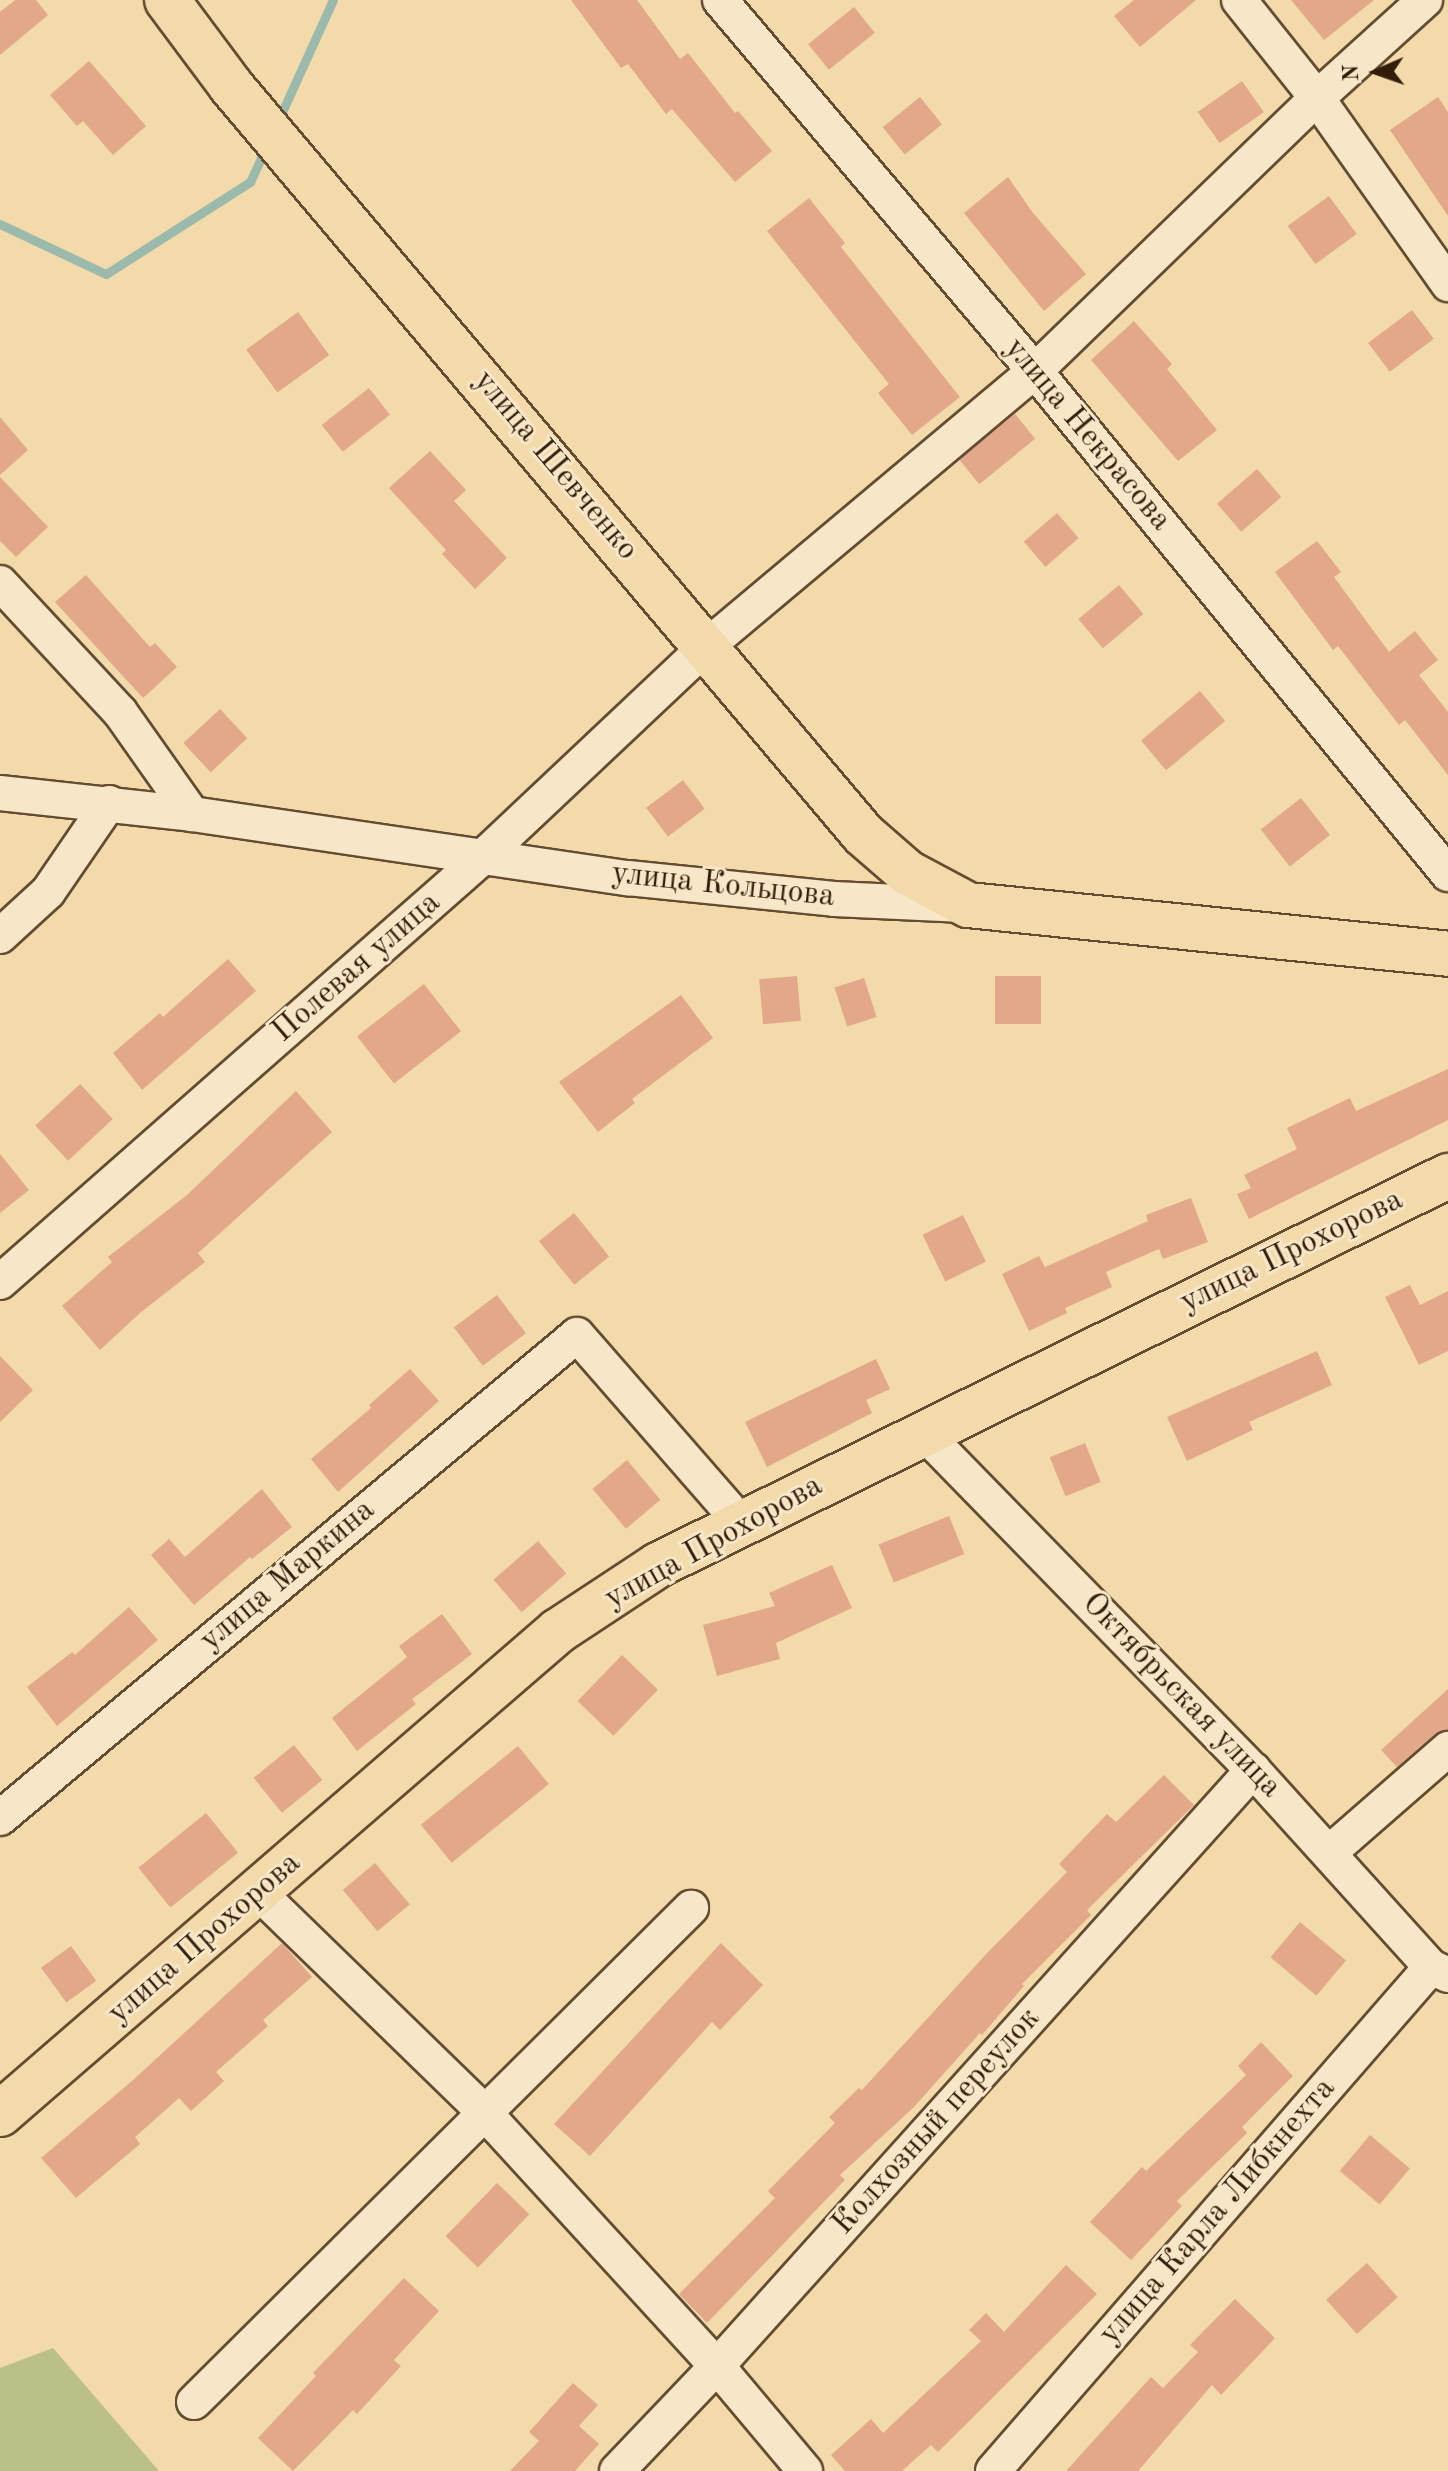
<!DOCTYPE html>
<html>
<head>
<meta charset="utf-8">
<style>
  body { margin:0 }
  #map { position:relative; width:1448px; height:2471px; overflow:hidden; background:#f2daaa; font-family:"Old Standard TT",serif }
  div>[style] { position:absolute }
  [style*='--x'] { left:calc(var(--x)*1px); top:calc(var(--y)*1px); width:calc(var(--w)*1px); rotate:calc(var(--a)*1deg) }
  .green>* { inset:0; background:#bbc088 }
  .stream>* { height:9px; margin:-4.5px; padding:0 4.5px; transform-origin:4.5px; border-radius:4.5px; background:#9bbaab }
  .building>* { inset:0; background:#e2a889; transform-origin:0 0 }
  .roads { filter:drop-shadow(2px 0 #634c31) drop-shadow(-2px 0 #634c31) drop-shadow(0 2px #634c31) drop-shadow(0 -2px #634c31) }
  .minor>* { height:34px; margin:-17px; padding:0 17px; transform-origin:17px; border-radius:17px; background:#f7e7c8 }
  .major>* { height:44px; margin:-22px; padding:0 22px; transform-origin:22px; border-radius:22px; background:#f2daaa }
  span { translate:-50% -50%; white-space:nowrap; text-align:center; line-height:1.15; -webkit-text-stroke:6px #f7e7c8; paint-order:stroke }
  .street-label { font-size:32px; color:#331d09 }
  .north { position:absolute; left:1336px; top:32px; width:80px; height:80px; -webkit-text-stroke:6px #f7e7c8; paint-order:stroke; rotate:268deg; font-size:22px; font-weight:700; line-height:32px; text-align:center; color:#331d09 }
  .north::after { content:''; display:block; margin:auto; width:28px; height:36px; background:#331d09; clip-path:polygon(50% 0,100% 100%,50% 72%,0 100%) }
</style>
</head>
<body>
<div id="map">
  <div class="green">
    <div style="clip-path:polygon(53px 2348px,159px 2471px,0 2471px,0 2368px)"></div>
  </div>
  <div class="stream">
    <div style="--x:278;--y:121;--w:133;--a:-65.6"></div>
    <div style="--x:0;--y:224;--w:117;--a:25.3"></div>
    <div style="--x:106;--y:274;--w:171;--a:-32.6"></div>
    <div style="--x:250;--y:182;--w:41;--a:-65.3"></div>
  </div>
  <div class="building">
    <div style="clip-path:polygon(15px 0,36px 0,48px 15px,0 55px,0 12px)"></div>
    <div style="clip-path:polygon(571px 0,637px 0,680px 59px,688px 53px,735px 113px,738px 111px,772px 151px,735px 182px,672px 109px,666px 114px,628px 64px,621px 68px)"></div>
    <div style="clip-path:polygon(1134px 0,1196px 0,1140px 47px,1114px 16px)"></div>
    <div style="clip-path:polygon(1291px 0,1374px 0,1324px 40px)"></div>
    <div style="left:854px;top:7px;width:33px;height:59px;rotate:51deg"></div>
    <div style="clip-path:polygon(89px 61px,146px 126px,113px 155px,83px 121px,77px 126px,50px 95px)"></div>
    <div style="left:1242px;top:81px;width:38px;height:54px;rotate:55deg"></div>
    <div style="left:920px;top:97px;width:35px;height:48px;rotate:51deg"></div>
    <div style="clip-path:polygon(1438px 97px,1448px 112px,1448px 216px,1390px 130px)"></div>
    <div style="clip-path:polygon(1008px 177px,1033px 213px,1086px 274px,1044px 311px,964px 213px)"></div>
    <div style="left:1329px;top:196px;width:47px;height:51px;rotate:54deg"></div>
    <div style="clip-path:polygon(809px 198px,845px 243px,841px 247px,960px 397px,912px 435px,878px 393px,889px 384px,767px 231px)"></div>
    <div style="left:1412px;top:310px;width:36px;height:55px;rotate:53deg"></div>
    <div style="left:298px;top:312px;width:53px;height:64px;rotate:54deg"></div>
    <div style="clip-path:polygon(1134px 321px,1172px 364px,1167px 369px,1217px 430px,1178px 461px,1091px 360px)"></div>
    <div style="left:369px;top:388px;width:34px;height:60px;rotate:52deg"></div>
    <div style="left:1015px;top:414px;width:32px;height:72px;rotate:51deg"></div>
    <div style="clip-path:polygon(0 417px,28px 450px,0 475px)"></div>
    <div style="clip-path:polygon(430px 451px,466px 490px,454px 501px,507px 558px,475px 589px,442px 554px,446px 550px,389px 488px)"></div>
    <div style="left:1257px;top:469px;width:37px;height:53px;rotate:49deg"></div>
    <div style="clip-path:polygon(0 477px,48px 527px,16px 557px,0 541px)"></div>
    <div style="left:1057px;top:513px;width:33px;height:44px;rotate:49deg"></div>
    <div style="clip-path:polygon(1317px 541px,1341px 572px,1334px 577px,1389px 652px,1415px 631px,1438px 660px,1419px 675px,1448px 712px,1448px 775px,1405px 720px,1399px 725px,1338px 646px,1333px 650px,1275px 572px)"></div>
    <div style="clip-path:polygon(86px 575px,150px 647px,155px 643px,177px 667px,143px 698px,55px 602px)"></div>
    <div style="left:1119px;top:585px;width:38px;height:53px;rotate:50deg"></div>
    <div style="left:1200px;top:691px;width:39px;height:77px;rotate:50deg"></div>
    <div style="left:220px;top:709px;width:40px;height:50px;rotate:47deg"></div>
    <div style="left:683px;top:780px;width:36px;height:46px;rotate:53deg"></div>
    <div style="left:1301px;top:798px;width:47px;height:51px;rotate:52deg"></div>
    <div style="clip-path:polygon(228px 959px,256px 991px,142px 1090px,113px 1053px,160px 1013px,163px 1017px)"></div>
    <div style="left:797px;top:976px;width:45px;height:38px;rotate:85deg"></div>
    <div style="left:995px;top:976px;width:46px;height:48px"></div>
    <div style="left:864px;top:978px;width:41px;height:31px;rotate:72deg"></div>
    <div style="left:424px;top:984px;width:60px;height:85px;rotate:52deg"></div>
    <div style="clip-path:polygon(681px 995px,713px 1038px,632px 1099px,635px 1103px,598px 1132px,559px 1082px)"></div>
    <div style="clip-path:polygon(1448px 1069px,1448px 1120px,1249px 1219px,1237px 1194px,1251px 1188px,1244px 1175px,1297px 1149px,1287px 1128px,1350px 1098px,1356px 1111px)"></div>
    <div style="left:80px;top:1084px;width:48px;height:61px;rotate:47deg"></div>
    <div style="clip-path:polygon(296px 1091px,332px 1132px,198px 1253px,205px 1262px,140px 1313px,100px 1350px,62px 1306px,112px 1262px,108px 1257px,187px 1195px)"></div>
    <div style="clip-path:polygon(0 1154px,29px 1190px,0 1213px)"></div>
    <div style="clip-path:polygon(1191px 1198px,1208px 1242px,1163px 1259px,1159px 1249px,1106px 1272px,1112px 1287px,1065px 1308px,1067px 1313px,1029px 1331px,1002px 1274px,1039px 1256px,1045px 1267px,1148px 1221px,1146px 1215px)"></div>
    <div style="left:574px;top:1213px;width:56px;height:45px;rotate:51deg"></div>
    <div style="left:963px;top:1215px;width:52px;height:45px;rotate:64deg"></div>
    <div style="clip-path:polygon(1410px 1285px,1420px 1305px,1448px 1291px,1448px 1351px,1419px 1365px,1385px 1297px)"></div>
    <div style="left:497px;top:1295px;width:48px;height:54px;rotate:53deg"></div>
    <div style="clip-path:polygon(1317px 1351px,1332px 1385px,1249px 1422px,1253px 1430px,1187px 1461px,1167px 1417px)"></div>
    <div style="clip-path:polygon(0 1356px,33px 1390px,0 1422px)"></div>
    <div style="clip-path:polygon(876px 1359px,890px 1389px,866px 1400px,872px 1413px,767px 1467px,745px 1422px)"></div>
    <div style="clip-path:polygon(410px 1369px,439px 1401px,338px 1492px,311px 1459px,371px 1408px,369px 1405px)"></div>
    <div style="left:1085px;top:1443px;width:42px;height:38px;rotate:68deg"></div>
    <div style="left:627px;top:1460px;width:52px;height:45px;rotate:50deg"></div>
    <div style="clip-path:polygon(262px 1489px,292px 1527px,252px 1559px,250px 1557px,194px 1605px,151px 1555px,169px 1539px,185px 1557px)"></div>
    <div style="left:949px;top:1516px;width:41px;height:76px;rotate:68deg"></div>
    <div style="left:538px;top:1541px;width:43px;height:59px;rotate:49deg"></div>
    <div style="clip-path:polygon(832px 1565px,852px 1608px,776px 1643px,780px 1659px,717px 1676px,703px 1625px,775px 1606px,769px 1593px)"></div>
    <div style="clip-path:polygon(129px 1607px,158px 1640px,57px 1726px,27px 1687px,72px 1652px,75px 1655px)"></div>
    <div style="clip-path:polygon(442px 1614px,472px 1654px,412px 1699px,416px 1704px,357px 1751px,332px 1718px,407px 1657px,399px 1646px)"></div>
    <div style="left:622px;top:1655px;width:50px;height:64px;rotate:44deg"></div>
    <div style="clip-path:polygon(1448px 1689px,1448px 1730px,1435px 1734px,1397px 1767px,1381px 1750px)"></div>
    <div style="left:294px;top:1745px;width:45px;height:52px;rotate:51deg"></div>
    <div style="left:518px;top:1746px;width:49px;height:125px;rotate:51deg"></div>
    <div style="clip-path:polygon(1164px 1775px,1194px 1805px,1087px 1910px,1091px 1915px,1022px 1984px,1024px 1986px,982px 2035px,980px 2033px,913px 2108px,840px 2175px,845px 2180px,707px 2323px,679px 2294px,775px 2198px,768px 2191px,835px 2123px,829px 2117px,859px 2088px,862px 2090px,989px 1951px,1067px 1872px,1059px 1864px,1107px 1814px,1116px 1822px)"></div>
    <div style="left:206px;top:1813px;width:51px;height:87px;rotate:51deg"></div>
    <div style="left:375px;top:1863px;width:54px;height:42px;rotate:50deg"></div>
    <div style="left:1300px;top:1922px;width:60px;height:46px;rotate:40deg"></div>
    <div style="clip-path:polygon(282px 1943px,312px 1977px,263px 2020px,268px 2026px,216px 2072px,224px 2081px,191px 2111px,179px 2098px,135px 2137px,140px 2144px,76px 2198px,41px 2158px,132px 2081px)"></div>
    <div style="clip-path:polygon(721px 1943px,763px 1985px,720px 2030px,712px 2022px,590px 2156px,554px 2124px)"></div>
    <div style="left:71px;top:1946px;width:43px;height:37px;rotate:54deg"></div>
    <div style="clip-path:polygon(1261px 2042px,1293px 2076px,1242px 2127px,1247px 2133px,1177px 2201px,1182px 2206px,1131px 2260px,1090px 2222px,1142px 2167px,1146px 2171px,1246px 2075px,1238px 2066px)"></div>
    <div style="left:1370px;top:2135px;width:52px;height:47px;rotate:40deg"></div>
    <div style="left:497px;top:2183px;width:45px;height:74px;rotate:44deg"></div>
    <div style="left:1367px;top:2263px;width:46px;height:55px;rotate:48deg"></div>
    <div style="clip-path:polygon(1066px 2265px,1097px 2294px,938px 2452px,931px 2445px,902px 2471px,845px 2471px,831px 2455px,871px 2419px,883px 2433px,981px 2341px,969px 2330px,986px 2313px,1004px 2332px)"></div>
    <div style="clip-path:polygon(404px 2278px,439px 2311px,394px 2360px,401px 2366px,357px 2414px,353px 2410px,293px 2471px,258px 2438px,316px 2376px,313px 2373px)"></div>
    <div style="clip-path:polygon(1235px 2299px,1275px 2338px,1221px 2395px,1212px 2385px,1138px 2471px,1066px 2471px,1151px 2377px,1163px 2388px,1198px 2352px,1190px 2345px)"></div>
    <div style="clip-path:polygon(573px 2383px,598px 2405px,579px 2426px,599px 2444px,575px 2471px,510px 2471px,539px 2441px,529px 2432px)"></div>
  </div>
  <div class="roads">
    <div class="minor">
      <div style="--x:720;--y:0;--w:487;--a:49.7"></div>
      <div style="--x:1035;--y:371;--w:651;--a:50.61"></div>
      <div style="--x:1239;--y:0;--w:125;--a:51.5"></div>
      <div style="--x:1317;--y:98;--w:228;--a:54.8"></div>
      <div style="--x:0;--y:583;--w:176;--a:47.1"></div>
      <div style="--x:120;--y:712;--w:125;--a:54.8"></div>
      <div style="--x:0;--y:793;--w:193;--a:6.2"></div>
      <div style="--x:192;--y:814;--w:441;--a:8.4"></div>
      <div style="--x:628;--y:878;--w:207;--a:5.8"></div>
      <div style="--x:834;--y:899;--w:130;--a:2.6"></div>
      <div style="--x:0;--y:936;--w:65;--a:-42.5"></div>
      <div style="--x:48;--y:892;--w:108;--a:-55.6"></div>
      <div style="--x:0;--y:1282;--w:645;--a:-41.35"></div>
      <div style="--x:484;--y:856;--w:306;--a:-43.3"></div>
      <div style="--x:707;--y:646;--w:428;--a:-40"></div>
      <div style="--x:1035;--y:371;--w:392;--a:-44.1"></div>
      <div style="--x:1317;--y:98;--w:146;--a:-42.2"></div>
      <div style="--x:924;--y:1433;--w:471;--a:45.7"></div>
      <div style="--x:1253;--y:1770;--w:266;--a:47.9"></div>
      <div style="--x:1431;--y:1967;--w:19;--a:25"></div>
      <div style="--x:0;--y:1818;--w:752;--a:-39.93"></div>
      <div style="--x:577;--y:1335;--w:249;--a:48.9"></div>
      <div style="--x:1330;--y:1852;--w:157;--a:-41.1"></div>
      <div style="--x:259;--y:1893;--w:314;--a:44.2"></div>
      <div style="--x:484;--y:2112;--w:345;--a:47.5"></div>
      <div style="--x:717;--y:2366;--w:137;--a:50"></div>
      <div style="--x:194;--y:2402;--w:701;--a:-44.83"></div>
      <div style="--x:617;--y:2471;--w:145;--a:-46.4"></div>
      <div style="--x:717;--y:2366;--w:802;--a:-48.03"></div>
      <div style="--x:993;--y:2471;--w:668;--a:-49.01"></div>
    </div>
    <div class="major">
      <div style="--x:167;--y:0;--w:107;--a:53.3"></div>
      <div style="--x:231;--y:86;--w:979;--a:49.8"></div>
      <div style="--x:863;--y:834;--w:60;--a:40.9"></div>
      <div style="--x:908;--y:873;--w:68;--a:28.1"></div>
      <div style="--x:968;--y:905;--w:482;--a:5.8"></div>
      <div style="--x:0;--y:2114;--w:738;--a:-40.88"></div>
      <div style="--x:558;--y:1631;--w:120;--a:-33.4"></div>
      <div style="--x:658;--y:1565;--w:881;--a:-26.22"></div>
    </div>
  </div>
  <div class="street-label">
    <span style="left:1087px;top:435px;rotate:50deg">улица Некрасова</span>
    <span style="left:555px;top:466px;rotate:50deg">улица Шевченко</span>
    <span style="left:723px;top:886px;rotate:6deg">улица Кольцова</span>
    <span style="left:357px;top:968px;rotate:-41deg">Полевая улица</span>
    <span style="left:1292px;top:1252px;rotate:-26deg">улица Прохорова</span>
    <span style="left:714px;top:1543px;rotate:-29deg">улица Прохорова</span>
    <span style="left:288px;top:1576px;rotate:-40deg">улица Маркина</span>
    <span style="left:1181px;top:1696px;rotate:46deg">Октябрьская улица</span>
    <span style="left:205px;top:1939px;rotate:-41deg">улица Прохорова</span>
    <span style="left:937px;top:2122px;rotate:-48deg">Колхозный переулок</span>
    <span style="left:1218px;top:2212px;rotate:-49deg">улица Карла Либкнехта</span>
  </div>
  <div class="north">N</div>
</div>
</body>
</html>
